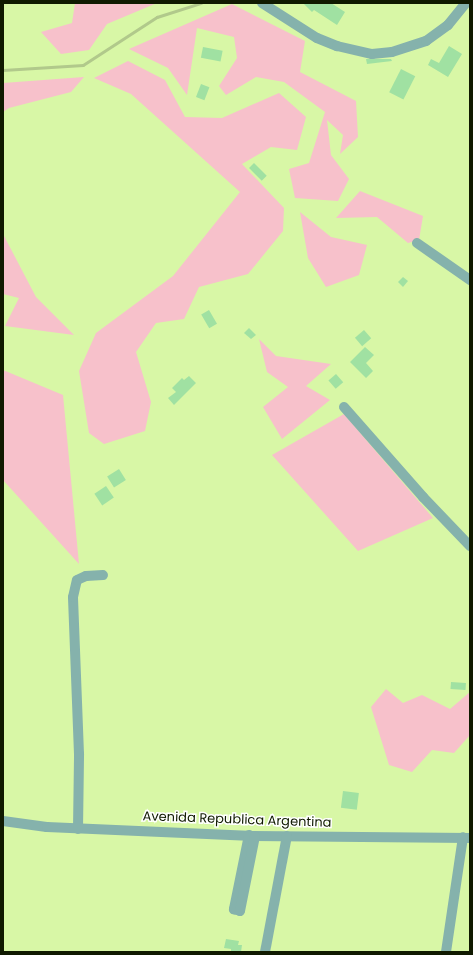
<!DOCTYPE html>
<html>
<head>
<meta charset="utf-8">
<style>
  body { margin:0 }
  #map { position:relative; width:473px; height:955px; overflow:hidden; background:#d8f7a6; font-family:Poppins,sans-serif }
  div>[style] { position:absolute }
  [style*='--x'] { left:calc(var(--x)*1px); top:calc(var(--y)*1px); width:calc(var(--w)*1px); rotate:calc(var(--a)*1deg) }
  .green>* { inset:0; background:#f7c1cb }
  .stream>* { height:2.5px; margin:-1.25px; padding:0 1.25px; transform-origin:1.25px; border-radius:1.25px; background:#b1c98b }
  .building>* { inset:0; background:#a0e1a2; transform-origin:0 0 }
  .minor>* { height:10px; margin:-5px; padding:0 5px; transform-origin:5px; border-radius:5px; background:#85b2ac }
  span { translate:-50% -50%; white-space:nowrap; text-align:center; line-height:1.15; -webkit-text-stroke:3px #fff; paint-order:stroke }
  .street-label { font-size:13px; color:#101a00 }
  .frame { position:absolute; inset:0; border:4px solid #101a00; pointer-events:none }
</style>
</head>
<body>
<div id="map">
  <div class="green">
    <div style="clip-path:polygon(75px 3px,157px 3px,107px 24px,89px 50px,61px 54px,41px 32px,72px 23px)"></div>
    <div style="clip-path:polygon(232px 4px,305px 41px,300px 72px,356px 101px,358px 137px,340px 154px,343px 135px,327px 120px,331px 155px,349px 179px,338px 201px,295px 198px,289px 169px,309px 163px,325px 112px,284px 82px,256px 77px,226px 95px,219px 86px,237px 58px,234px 37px,197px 28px,187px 95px,168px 68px,129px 49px)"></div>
    <div style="clip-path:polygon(128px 61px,165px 80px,185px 117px,222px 118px,279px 93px,306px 117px,297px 150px,271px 147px,242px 164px,284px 208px,283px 231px,248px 274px,199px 287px,184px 319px,156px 323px,136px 352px,151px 402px,145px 431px,104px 444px,89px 433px,79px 371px,96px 333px,173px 276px,240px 192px,131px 94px,94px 78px)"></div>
    <div style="clip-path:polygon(84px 77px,71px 92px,9px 108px,3px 112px,3px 83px)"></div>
    <div style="clip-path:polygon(360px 191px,423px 216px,419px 240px,408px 243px,377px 217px,336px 218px)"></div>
    <div style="clip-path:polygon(300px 212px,331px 237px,367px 245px,359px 275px,326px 287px,308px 258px)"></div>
    <div style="clip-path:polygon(3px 234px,36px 297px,74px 335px,5px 326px,19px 298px,3px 294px)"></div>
    <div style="clip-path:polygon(259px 339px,276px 356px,331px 364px,306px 386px,330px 400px,282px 439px,263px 407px,288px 387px,267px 372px)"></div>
    <div style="clip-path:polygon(3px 370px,63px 395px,79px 564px,3px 480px)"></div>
    <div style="clip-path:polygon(344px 414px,433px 518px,358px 551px,272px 455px)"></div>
    <div style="clip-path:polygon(386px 689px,403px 703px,422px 695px,450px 709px,470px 692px,470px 735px,454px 753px,432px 750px,412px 772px,389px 765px,371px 707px)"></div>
  </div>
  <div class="stream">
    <div style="--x:3;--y:70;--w:80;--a:-3.6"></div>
    <div style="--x:83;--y:65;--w:88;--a:-33"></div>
    <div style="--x:157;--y:17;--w:46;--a:-17.7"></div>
  </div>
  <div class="building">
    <div style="clip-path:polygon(303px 3px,331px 3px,345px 12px,337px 25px,314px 10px,312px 12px)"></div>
    <div style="clip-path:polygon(449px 46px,462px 54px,448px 77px,428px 65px,431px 59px,439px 63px)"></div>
    <div style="left:203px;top:47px;width:20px;height:11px;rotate:11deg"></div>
    <div style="clip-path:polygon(366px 59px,391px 59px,392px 61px,367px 64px)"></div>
    <div style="left:401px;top:69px;width:16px;height:26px;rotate:27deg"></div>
    <div style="left:201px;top:84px;width:9px;height:14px;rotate:21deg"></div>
    <div style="left:254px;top:163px;width:18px;height:7px;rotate:45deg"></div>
    <div style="clip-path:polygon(403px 277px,408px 281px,403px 287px,398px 282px)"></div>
    <div style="left:209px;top:310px;width:16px;height:9px;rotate:60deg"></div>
    <div style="clip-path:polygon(249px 328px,256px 335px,251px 339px,244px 333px)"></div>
    <div style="left:364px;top:330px;width:11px;height:12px;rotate:49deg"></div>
    <div style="clip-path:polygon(365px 347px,374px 355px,366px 363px,373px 371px,366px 378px,350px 362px)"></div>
    <div style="left:336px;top:374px;width:11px;height:10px;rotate:49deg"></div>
    <div style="clip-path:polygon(189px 376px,196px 383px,174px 405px,168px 398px,176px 392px,172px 388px,182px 378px,184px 380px)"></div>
    <div style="left:119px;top:469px;width:13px;height:14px;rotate:58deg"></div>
    <div style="left:106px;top:486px;width:14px;height:14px;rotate:56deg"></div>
    <div style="left:451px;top:682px;width:15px;height:7px;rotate:4deg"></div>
    <div style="left:343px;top:791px;width:16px;height:17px;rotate:7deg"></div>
    <div style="clip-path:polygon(226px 939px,239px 941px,238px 945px,242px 945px,241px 952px,231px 952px,231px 949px,224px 948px)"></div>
  </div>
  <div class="minor">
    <div style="--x:262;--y:3;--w:65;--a:32.5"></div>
    <div style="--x:317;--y:38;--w:22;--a:22"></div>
    <div style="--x:337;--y:46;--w:36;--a:13"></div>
    <div style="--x:372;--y:54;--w:20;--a:-6"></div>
    <div style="--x:392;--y:52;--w:36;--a:-18"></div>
    <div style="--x:426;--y:41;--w:27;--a:-36"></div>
    <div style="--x:448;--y:25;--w:28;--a:-51"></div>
    <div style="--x:417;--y:243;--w:65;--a:34.9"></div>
    <div style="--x:344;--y:407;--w:120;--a:48.7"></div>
    <div style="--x:423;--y:497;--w:68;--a:46.2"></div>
    <div style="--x:3;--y:821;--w:44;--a:7.8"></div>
    <div style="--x:47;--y:827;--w:206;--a:2.5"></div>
    <div style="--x:253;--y:836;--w:217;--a:0.5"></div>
    <div style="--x:78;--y:829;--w:75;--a:-89.2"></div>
    <div style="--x:79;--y:754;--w:157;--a:-92.2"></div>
    <div style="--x:73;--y:597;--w:17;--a:-77"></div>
    <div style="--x:77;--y:580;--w:10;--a:-24"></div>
    <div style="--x:86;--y:576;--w:17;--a:-3"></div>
    <div style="--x:249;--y:835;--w:76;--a:101.5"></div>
    <div style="--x:234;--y:909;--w:6;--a:18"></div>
    <div style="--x:240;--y:911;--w:76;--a:-78.7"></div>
    <div style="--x:265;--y:952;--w:118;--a:-79.3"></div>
    <div style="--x:446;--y:952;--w:116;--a:-81.6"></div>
  </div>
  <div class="street-label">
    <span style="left:237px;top:820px;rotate:2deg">Avenida Republica Argentina</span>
  </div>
  <div class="frame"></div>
</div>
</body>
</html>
